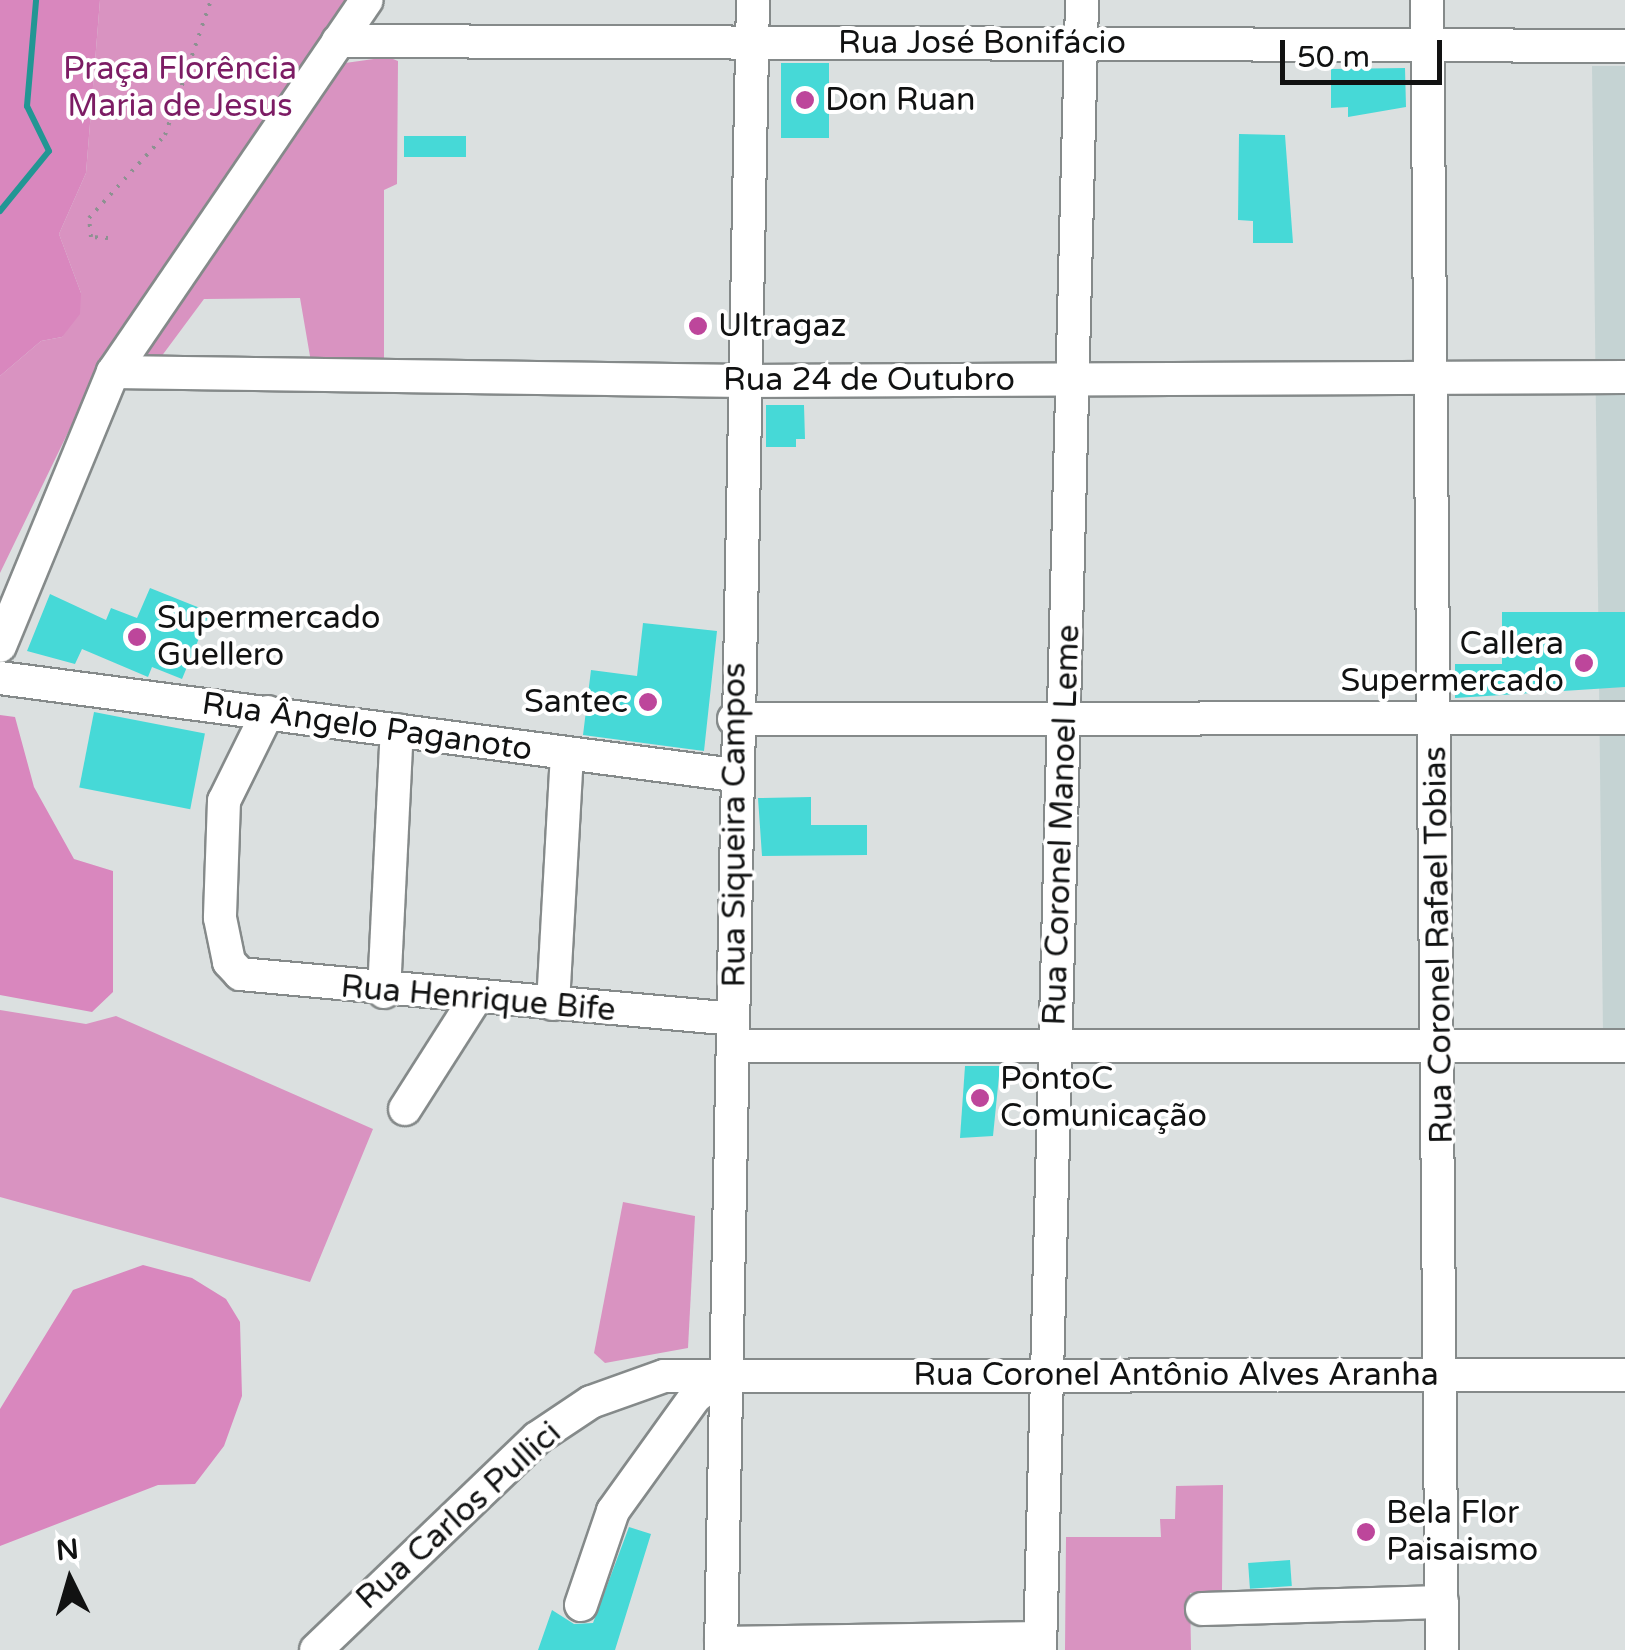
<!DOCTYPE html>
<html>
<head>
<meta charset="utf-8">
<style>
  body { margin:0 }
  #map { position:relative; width:1625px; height:1650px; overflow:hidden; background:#dbe0e0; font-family:"Varela Round",sans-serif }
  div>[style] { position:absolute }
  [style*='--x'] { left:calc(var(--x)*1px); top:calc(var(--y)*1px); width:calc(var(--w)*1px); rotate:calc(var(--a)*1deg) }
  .built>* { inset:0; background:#c5d3d3 }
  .green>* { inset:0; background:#d993c1 }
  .forest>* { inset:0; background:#d987be }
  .stream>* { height:6px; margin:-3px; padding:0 3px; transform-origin:3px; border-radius:3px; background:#229694 }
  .building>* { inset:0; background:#46d9d7; transform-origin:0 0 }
  .path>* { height:4px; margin-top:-2px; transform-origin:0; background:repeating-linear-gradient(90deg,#8d9191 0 2.5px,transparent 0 10.5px) }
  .roads { filter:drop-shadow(2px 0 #858a8a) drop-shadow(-2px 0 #858a8a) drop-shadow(0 2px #858a8a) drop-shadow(0 -2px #858a8a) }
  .minor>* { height:32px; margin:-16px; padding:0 16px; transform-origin:16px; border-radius:16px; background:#fff }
  .dots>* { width:28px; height:28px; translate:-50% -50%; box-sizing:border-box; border:5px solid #fff; border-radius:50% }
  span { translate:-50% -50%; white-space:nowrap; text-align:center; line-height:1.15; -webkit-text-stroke:8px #fff; paint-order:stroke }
  .street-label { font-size:32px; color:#111212 }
  .park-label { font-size:32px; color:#7c1c64 }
  .poi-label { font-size:32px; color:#111212 }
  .left { translate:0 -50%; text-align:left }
  .right { translate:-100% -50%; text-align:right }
  .north { position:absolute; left:20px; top:1530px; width:100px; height:100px; -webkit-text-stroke:8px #fff; paint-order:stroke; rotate:355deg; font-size:28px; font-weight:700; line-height:40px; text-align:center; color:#111212 }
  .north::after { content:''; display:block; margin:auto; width:35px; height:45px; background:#111212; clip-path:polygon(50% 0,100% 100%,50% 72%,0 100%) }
  .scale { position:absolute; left:1280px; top:40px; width:162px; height:45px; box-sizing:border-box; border:5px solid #111212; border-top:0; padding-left:12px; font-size:30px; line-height:35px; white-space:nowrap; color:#111212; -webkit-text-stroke:8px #fff; paint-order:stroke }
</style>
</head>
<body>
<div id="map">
  <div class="built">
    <div style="clip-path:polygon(1592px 66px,1625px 66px,1625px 1035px,1603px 1035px)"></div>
  </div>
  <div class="green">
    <div style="clip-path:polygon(100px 0,348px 0,90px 387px,0 573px,0 376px,41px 341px,62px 337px,81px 293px,59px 234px,86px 173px)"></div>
    <div style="clip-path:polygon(388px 57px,398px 61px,397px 184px,384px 190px,384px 364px,311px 362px,300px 298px,204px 299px,161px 357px,144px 356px,338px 64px)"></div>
    <div style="clip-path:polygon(0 1010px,86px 1024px,116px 1016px,373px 1129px,310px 1282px,0 1197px)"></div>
    <div style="clip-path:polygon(623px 1202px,695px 1216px,688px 1348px,605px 1363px,594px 1353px)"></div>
    <div style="clip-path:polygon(1223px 1485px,1222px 1591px,1190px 1593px,1191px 1650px,1065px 1650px,1066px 1537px,1161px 1537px,1160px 1519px,1175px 1519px,1176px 1486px)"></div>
  </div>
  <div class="forest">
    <div style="clip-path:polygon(0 0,100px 0,86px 173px,59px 234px,81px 293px,80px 314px,62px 337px,41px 341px,0 376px)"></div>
    <div style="clip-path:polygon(0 715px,15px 717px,34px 787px,74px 859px,113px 871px,113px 992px,92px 1012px,0 995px)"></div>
    <div style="clip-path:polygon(143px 1265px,192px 1278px,226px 1299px,240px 1322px,242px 1396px,224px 1446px,195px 1484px,158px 1485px,0 1546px,0 1409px,73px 1290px)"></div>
  </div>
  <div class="stream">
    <div style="--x:0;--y:211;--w:77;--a:-50.8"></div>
    <div style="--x:49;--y:151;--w:50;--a:-116.1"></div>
    <div style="--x:27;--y:106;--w:106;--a:-85.1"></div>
  </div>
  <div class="building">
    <div style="left:781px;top:63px;width:48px;height:75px"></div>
    <div style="clip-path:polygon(1405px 68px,1406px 107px,1348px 117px,1348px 107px,1331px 108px,1331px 69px)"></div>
    <div style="clip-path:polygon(1239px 134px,1285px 135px,1293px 243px,1253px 243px,1253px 221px,1238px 220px)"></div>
    <div style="left:466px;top:136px;width:21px;height:62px;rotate:90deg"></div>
    <div style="clip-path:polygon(766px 405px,804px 405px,805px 439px,796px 439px,796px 447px,766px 447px)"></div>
    <div style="clip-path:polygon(150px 588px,210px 612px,182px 679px,152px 667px,148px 677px,82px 649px,75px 664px,27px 651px,50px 594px,106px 620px,111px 608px,137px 618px)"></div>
    <div style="clip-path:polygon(1502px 612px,1625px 612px,1625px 687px,1455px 698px,1455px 664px,1502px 664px)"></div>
    <div style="clip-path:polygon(643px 623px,717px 631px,704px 751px,583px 735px,591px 670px,637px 676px)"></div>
    <div style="left:94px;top:712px;width:113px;height:77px;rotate:11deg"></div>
    <div style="clip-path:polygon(811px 797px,811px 825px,867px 825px,867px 855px,762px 856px,758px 798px)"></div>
    <div style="clip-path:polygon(965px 1066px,1000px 1066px,993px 1136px,960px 1138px)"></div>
    <div style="clip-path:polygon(629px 1527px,651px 1534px,615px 1650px,538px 1650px,552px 1610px,574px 1624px,593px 1623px)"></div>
    <div style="left:1290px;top:1560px;width:26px;height:42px;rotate:86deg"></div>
  </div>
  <div class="path">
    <div style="--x:108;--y:238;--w:17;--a:-177"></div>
    <div style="--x:91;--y:237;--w:19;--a:-96"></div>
    <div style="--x:89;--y:218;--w:113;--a:-47.5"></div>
    <div style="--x:165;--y:135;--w:143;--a:-71.2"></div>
  </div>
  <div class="roads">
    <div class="minor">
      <div style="--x:1427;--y:0;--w:1650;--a:89.48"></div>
      <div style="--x:338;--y:41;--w:1287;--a:0.22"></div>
      <div style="--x:113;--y:372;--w:630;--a:0.82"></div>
      <div style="--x:743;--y:381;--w:882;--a:-0.26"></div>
      <div style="--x:0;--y:646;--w:296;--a:-67.6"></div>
      <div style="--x:113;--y:372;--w:450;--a:-55.7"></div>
      <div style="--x:0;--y:678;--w:740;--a:7.53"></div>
      <div style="--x:268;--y:712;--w:99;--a:116.3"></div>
      <div style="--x:224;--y:801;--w:117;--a:92"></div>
      <div style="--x:220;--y:918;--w:45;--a:78.4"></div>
      <div style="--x:229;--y:962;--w:16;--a:47"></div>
      <div style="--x:240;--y:974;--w:495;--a:5.2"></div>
      <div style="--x:734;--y:719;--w:891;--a:-0.06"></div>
      <div style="--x:384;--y:992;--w:262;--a:-87.2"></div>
      <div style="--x:553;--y:1004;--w:249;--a:-86.8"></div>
      <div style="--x:733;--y:1046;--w:892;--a:0"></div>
      <div style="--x:405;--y:1109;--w:130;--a:-57.5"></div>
      <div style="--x:581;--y:1605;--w:99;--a:-71.2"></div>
      <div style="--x:613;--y:1511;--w:140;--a:-54.3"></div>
      <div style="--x:695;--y:1397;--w:40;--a:-37"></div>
      <div style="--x:1202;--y:1609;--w:240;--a:-1.7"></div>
      <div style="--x:721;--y:1643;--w:319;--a:-0.9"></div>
      <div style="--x:316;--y:1650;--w:306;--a:-43.8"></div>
      <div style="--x:537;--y:1438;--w:65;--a:-33.7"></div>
      <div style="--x:591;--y:1402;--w:77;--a:-19.6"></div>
      <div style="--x:664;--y:1376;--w:961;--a:-0.06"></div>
      <div style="--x:721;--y:1650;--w:1650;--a:-88.89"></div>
      <div style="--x:1040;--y:1650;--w:1651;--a:-88.54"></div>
    </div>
  </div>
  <div class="dots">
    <div style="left:805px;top:100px;background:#bd469b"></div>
    <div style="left:698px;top:326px;background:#bd469b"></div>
    <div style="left:137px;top:637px;background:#bd469b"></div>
    <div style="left:1584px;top:663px;background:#bd469b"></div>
    <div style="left:648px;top:702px;background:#bd469b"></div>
    <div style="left:980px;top:1098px;background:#bd469b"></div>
    <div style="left:1366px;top:1532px;background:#bd469b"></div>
  </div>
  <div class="street-label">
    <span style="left:982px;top:43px">Rua José Bonifácio</span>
    <span style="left:869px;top:380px">Rua 24 de Outubro</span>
    <span style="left:367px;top:727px;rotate:8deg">Rua Ângelo Paganoto</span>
    <span style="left:735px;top:825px;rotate:-90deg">Rua Siqueira Campos</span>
    <span style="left:1062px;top:825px;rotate:-88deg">Rua Coronel Manoel Leme</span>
    <span style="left:1439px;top:945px;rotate:-91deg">Rua Coronel Rafael Tobias</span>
    <span style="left:478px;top:999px;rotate:5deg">Rua Henrique Bife</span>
    <span style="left:1176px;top:1375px">Rua Coronel Antônio Alves Aranha</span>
    <span style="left:459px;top:1516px;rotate:-42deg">Rua Carlos Pullici</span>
  </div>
  <div class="park-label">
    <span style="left:180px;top:88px">Praça Florência<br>Maria de Jesus</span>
  </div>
  <div class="poi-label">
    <span class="left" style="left:825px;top:100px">Don Ruan</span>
    <span class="left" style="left:718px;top:326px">Ultragaz</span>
    <span class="left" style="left:157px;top:637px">Supermercado<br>Guellero</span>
    <span class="right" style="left:1564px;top:663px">Callera<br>Supermercado</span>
    <span class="right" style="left:628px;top:702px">Santec</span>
    <span class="left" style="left:1000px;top:1098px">PontoC<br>Comunicação</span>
    <span class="left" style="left:1386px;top:1532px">Bela Flor<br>Paisaismo</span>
  </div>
  <div class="north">N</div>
  <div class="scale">50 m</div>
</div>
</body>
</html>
